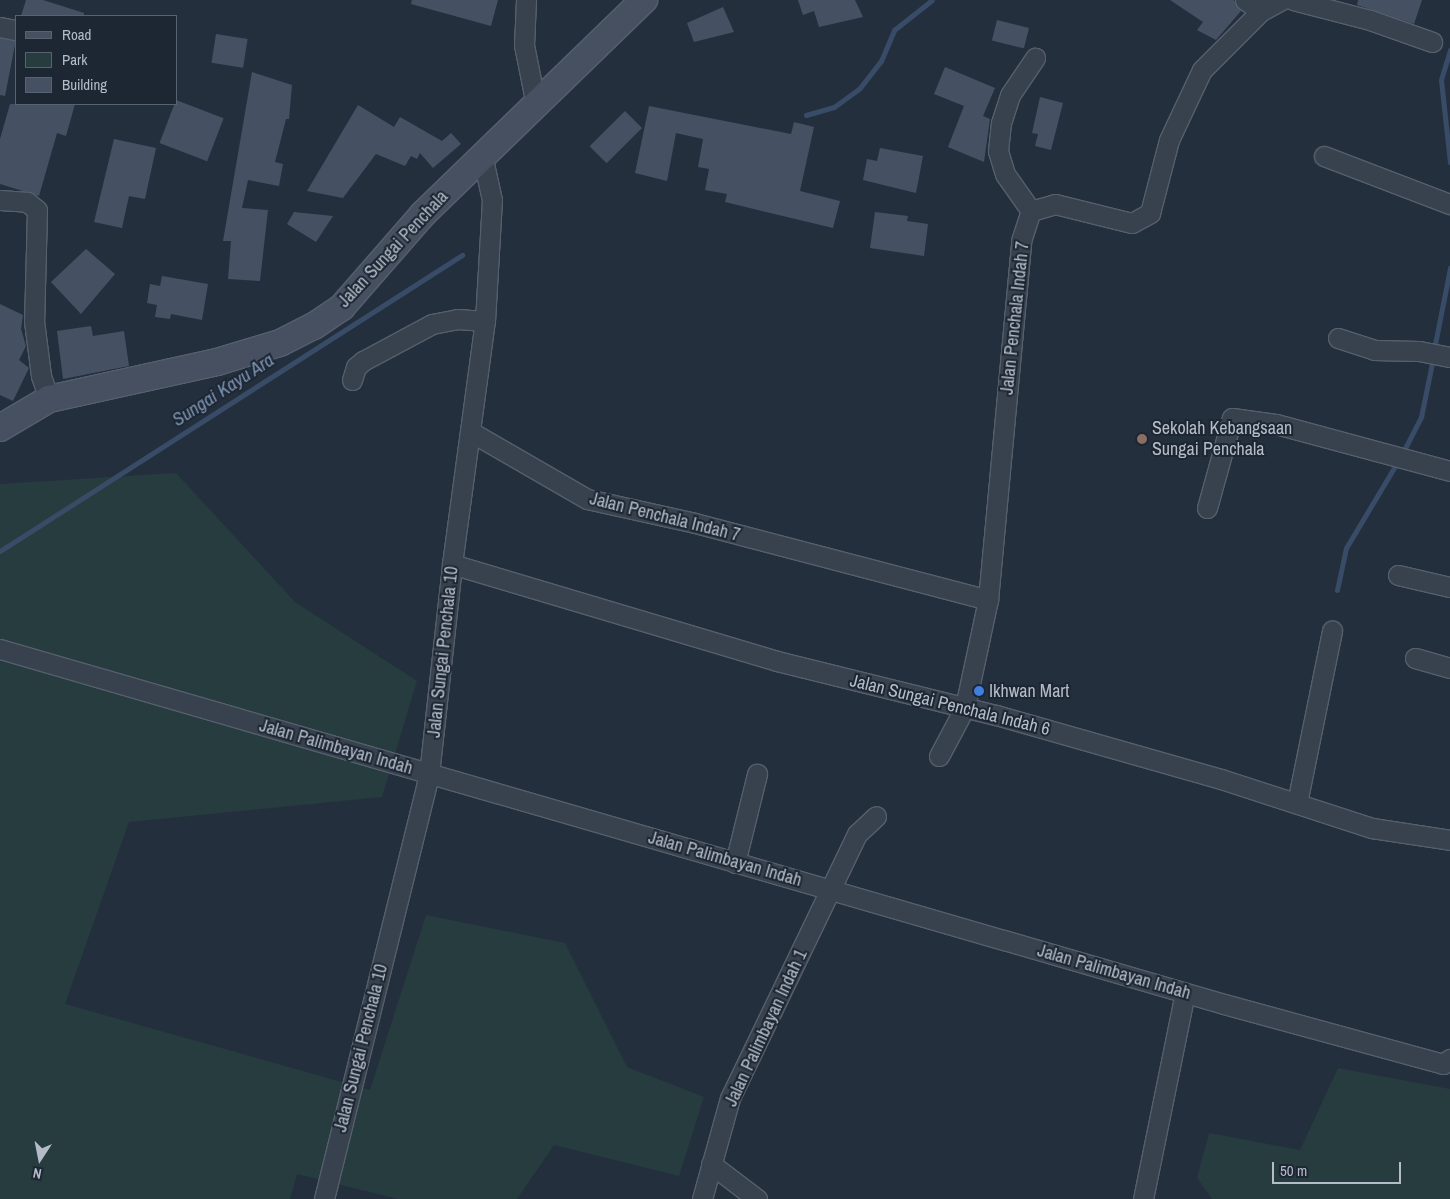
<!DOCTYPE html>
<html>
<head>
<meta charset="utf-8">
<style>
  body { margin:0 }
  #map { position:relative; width:1450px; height:1199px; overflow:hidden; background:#242f3e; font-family:"Archivo Narrow",sans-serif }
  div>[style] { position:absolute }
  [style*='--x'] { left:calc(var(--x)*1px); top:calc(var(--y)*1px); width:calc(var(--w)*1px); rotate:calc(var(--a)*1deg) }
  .green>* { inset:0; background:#263c3f }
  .stream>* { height:5px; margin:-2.5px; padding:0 2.5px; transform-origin:2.5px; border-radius:2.5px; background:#394c67 }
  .building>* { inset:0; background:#455162; transform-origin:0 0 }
  .roads { filter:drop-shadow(1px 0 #565f6c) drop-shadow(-1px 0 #565f6c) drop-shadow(0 1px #565f6c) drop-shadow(0 -1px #565f6c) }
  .street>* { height:19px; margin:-9.5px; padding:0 9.5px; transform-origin:9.5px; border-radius:9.5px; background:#38414e }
  .secondary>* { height:26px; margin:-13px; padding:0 13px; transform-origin:13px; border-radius:13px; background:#465061 }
  .dots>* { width:14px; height:14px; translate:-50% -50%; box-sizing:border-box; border:2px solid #1d2633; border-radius:50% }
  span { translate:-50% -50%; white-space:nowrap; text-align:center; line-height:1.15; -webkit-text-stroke:4px #1d2633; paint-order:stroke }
  .street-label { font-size:18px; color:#b4bcc9 }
  .poi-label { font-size:18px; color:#b4bcc9 }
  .left { translate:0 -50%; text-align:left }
  .water-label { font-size:19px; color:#7c92b1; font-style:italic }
  .legend { position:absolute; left:15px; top:15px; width:162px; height:90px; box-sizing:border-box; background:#1d2633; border:1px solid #59626f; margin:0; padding:6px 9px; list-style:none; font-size:15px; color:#b4bcc9 }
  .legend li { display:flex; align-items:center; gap:10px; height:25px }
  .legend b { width:25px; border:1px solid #59626f }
  .north { position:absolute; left:15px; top:1134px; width:50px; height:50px; -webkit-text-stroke:4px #1d2633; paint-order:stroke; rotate:191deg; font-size:14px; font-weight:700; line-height:20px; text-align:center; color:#b4bcc9 }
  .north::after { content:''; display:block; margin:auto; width:18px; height:22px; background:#b4bcc9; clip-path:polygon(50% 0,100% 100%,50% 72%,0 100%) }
  .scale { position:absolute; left:1272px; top:1162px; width:129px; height:22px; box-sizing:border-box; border:2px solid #b4bcc9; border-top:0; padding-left:6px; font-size:15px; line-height:18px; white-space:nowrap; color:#b4bcc9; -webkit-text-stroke:4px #1d2633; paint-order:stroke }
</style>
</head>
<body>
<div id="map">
  <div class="green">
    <div style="clip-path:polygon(176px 473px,295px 602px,417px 681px,382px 797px,129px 822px,65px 1004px,370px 1090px,426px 915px,565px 943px,627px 1067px,704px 1097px,679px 1176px,554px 1145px,517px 1199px,398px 1199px,297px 1174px,290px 1199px,0 1199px,0 484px)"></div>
    <div style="clip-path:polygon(1338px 1068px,1450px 1089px,1450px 1199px,1212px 1199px,1197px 1178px,1209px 1133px,1300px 1150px)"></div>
  </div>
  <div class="stream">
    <div style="--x:1450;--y:50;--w:31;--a:107"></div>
    <div style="--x:1441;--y:80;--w:83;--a:83.8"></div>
    <div style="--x:806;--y:115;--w:29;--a:-16"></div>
    <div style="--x:834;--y:107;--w:31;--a:-36"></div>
    <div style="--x:859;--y:89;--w:36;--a:-52"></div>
    <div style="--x:881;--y:61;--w:34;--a:-67"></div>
    <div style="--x:894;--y:30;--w:48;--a:-38.3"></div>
    <div style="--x:1434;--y:349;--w:83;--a:-78.8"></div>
    <div style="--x:1402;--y:454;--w:42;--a:-62.8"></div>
    <div style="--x:1421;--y:417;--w:60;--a:-78.5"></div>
    <div style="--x:0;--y:551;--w:549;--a:-32.65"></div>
    <div style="--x:1337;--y:590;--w:43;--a:-77.9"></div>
    <div style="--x:1346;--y:548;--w:101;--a:-59.1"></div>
  </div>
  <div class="building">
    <div style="clip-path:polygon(26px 0,43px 0,84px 13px,84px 16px,21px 16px)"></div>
    <div style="clip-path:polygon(412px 0,498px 0,491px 26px,411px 4px)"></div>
    <div style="clip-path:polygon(798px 0,855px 0,863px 17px,819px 27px,814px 11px,803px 15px)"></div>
    <div style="clip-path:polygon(1170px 0,1234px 0,1241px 11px,1216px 40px,1197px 30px,1203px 22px)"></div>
    <div style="clip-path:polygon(1358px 0,1422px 0,1414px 24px,1357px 5px)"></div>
    <div style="clip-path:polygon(723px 7px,734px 32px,694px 42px,687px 23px)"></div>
    <div style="left:997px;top:20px;width:33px;height:21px;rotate:14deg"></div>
    <div style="left:216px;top:34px;width:32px;height:29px;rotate:9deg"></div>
    <div style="left:0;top:38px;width:16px;height:56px;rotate:11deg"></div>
    <div style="clip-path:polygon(945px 67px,995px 88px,983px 116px,990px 119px,984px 162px,948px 147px,964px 106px,934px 94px)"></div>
    <div style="clip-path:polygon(252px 72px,292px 85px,289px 119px,286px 119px,275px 162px,283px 164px,279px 186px,248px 180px,242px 208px,268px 210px,260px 281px,228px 279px,231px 241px,223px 241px)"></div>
    <div style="clip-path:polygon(1040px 97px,1063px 103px,1051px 150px,1035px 146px,1038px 134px,1032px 133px)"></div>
    <div style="left:176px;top:100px;width:51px;height:46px;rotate:21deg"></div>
    <div style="clip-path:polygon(10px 104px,75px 104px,66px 136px,57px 133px,39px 196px,0 184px,0 139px)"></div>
    <div style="clip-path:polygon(358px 105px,394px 127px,400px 117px,442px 141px,451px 133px,461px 144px,433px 168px,420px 153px,417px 159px,411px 156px,405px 166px,376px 154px,343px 198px,307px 191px)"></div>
    <div style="clip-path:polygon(649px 106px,791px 134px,794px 122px,814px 127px,800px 191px,840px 201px,833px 228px,725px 202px,727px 194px,705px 190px,709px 169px,698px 167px,703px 139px,676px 133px,667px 181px,635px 173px)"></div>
    <div style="left:625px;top:111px;width:24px;height:50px;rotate:45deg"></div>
    <div style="clip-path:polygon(114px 139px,156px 148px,145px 199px,129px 196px,122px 228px,94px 222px)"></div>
    <div style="clip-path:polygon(880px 148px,923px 156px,916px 193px,863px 180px,867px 159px,877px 161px)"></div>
    <div style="clip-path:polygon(294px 212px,333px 216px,316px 242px,287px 224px)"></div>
    <div style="clip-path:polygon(875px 212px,908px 216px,907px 221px,928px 224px,924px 256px,870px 248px)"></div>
    <div style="clip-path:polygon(86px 249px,115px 274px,81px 314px,51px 282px)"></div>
    <div style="clip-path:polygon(162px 276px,208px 284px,202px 320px,171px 314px,170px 319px,155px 317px,157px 305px,147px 303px,150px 284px,160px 286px)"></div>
    <div style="clip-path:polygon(0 304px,23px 315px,21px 329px,26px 346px,19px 360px,29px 368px,13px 401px,0 395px)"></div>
    <div style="clip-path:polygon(91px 326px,93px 336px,124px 331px,129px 366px,63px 379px,57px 331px)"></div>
  </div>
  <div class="roads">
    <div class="street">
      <div style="--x:526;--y:0;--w:45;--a:92.5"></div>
      <div style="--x:524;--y:45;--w:61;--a:78.7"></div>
      <div style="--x:1245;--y:0;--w:19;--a:35"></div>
      <div style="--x:1293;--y:0;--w:80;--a:14.6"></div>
      <div style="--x:1370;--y:20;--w:66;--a:19.5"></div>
      <div style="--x:0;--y:27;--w:16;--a:11"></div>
      <div style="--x:1324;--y:156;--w:135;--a:20.9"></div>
      <div style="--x:0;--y:200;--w:27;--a:4"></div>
      <div style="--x:27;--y:202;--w:13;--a:39"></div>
      <div style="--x:37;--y:210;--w:111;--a:91.5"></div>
      <div style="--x:34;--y:321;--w:55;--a:82.7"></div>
      <div style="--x:41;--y:376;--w:24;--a:71"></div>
      <div style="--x:1031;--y:211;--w:45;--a:-125.1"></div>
      <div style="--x:1005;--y:174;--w:24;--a:-107"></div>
      <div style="--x:998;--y:151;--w:28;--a:-84"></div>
      <div style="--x:1001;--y:123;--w:29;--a:-72"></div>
      <div style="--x:1010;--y:95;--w:45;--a:-56"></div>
      <div style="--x:1338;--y:338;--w:38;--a:18"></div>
      <div style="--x:1374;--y:350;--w:45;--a:1.3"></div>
      <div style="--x:1419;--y:351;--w:32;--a:11"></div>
      <div style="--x:352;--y:380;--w:14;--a:-73"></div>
      <div style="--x:356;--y:367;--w:9;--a:-41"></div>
      <div style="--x:363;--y:361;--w:78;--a:-28.2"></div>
      <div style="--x:432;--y:324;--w:25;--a:-11"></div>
      <div style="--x:457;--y:319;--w:28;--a:4"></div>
      <div style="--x:471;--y:432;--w:134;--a:30"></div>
      <div style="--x:587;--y:499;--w:111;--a:12.5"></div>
      <div style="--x:695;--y:523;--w:303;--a:14.7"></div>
      <div style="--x:1207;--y:508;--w:93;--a:-74.5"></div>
      <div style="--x:1232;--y:418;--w:44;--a:7.8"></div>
      <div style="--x:1276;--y:424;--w:180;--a:15.1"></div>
      <div style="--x:452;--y:564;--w:339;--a:16.6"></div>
      <div style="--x:777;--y:661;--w:226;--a:13.9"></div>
      <div style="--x:996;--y:715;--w:234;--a:15.9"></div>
      <div style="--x:1221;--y:779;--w:159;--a:18"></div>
      <div style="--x:1372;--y:828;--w:79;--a:8.7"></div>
      <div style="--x:1398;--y:575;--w:53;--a:13"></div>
      <div style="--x:0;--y:649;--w:1274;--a:16.17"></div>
      <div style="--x:1224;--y:1004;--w:227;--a:15.3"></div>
      <div style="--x:1443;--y:1064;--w:9;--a:-36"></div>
      <div style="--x:1415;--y:658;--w:36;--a:16"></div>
      <div style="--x:939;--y:756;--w:55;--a:-62"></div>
      <div style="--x:965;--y:707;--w:109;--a:-77.9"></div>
      <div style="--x:988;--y:600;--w:361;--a:-84.7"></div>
      <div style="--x:1021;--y:241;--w:32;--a:-72"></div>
      <div style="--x:1031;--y:211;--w:25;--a:-16"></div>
      <div style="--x:1055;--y:204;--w:79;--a:13.9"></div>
      <div style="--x:1132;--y:223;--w:21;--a:-29"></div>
      <div style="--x:1150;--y:213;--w:75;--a:-75.4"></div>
      <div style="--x:1169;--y:140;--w:77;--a:-64.8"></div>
      <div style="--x:1202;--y:70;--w:83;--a:-45"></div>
      <div style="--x:1261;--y:11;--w:24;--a:-28"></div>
      <div style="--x:1297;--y:803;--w:176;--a:-78.5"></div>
      <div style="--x:735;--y:863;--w:92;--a:-76.1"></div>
      <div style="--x:711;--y:1164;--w:58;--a:37.3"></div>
      <div style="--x:324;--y:1199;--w:438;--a:-76.1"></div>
      <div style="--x:429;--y:774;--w:211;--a:-83.7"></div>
      <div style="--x:452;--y:564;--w:245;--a:-82.3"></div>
      <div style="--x:485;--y:321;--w:121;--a:-86.7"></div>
      <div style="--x:492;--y:200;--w:46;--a:-102.5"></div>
      <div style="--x:702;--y:1199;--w:105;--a:-74.5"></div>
      <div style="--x:730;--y:1098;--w:293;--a:-64.3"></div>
      <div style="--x:857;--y:834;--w:26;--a:-43"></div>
      <div style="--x:1143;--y:1199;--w:210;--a:-78.5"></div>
    </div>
    <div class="secondary">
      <div style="--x:0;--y:428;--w:57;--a:-30.6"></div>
      <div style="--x:49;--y:399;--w:172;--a:-12.4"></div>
      <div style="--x:217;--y:362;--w:66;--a:-16.8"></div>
      <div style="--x:280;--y:343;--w:38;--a:-27"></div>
      <div style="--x:314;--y:326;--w:34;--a:-34"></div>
      <div style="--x:342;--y:307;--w:123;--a:-48.9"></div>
      <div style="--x:423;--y:214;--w:308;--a:-44.1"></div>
    </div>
  </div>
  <div class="dots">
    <div style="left:1142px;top:439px;background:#8d6e63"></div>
    <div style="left:979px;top:691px;background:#3f7fe0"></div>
  </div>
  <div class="street-label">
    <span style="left:393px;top:249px;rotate:-47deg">Jalan Sungai Penchala</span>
    <span style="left:1015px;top:318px;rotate:-84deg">Jalan Penchala Indah 7</span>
    <span style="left:665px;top:517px;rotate:14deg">Jalan Penchala Indah 7</span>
    <span style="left:443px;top:652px;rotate:-84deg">Jalan Sungai Penchala 10</span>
    <span style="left:950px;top:705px;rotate:14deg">Jalan Sungai Penchala Indah 6</span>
    <span style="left:336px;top:747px;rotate:16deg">Jalan Palimbayan Indah</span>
    <span style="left:725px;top:859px;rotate:16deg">Jalan Palimbayan Indah</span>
    <span style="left:1114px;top:972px;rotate:16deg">Jalan Palimbayan Indah</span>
    <span style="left:766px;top:1028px;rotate:-65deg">Jalan Palimbayan Indah 1</span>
    <span style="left:361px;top:1048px;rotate:-76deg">Jalan Sungai Penchala 10</span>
  </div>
  <div class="poi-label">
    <span class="left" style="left:1152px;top:439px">Sekolah Kebangsaan<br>Sungai Penchala</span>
    <span class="left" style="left:989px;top:691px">Ikhwan Mart</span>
  </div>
  <div class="water-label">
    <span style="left:223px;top:390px;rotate:-33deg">Sungai Kayu Ara</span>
  </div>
  <ul class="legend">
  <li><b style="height:6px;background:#465061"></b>Road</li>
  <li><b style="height:14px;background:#263c3f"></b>Park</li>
  <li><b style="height:14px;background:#455162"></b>Building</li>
  </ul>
  <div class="north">N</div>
  <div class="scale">50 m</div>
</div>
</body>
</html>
